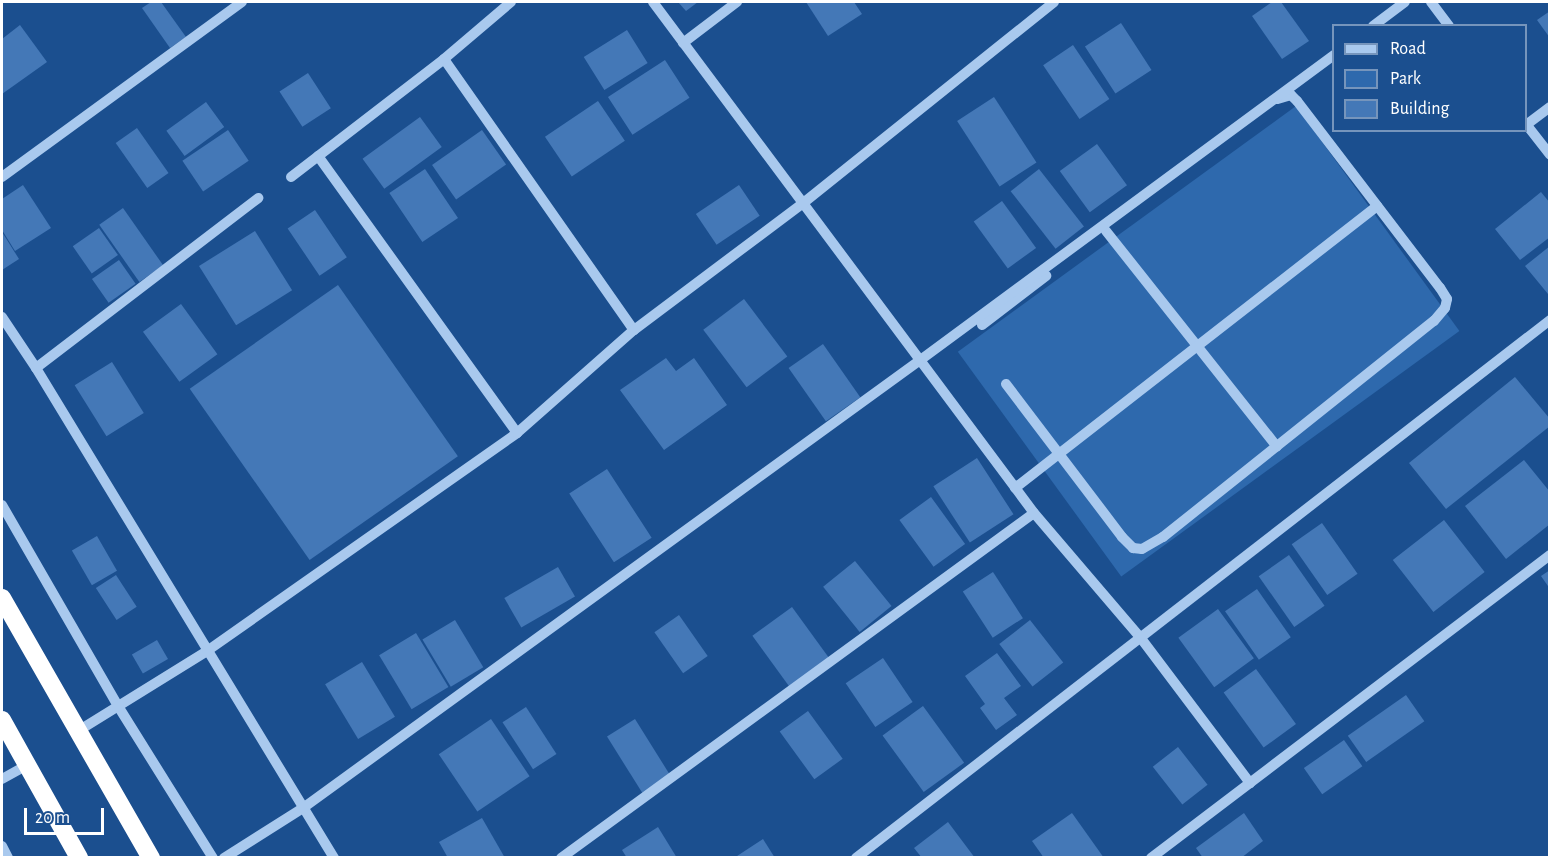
<!DOCTYPE html>
<html>
<head>
<meta charset="utf-8">
<style>
  body { margin:0 }
  #map { position:relative; width:1551px; height:859px; overflow:hidden; background:#1b4f8f; font-family:"Alegreya Sans",sans-serif }
  div>[style] { position:absolute }
  [style*='--x'] { left:calc(var(--x)*1px); top:calc(var(--y)*1px); width:calc(var(--w)*1px); rotate:calc(var(--a)*1deg) }
  .green>* { inset:0; background:#2e69ad; transform-origin:0 0 }
  .building>* { inset:0; background:#4478b7; transform-origin:0 0 }
  .minor>* { height:10px; margin:-5px; padding:0 5px; transform-origin:5px; border-radius:5px; background:#a9c9ee }
  .highway>* { height:18px; margin:-9px; padding:0 9px; transform-origin:9px; border-radius:9px; background:#fff }
  span { translate:-50% -50%; white-space:nowrap; text-align:center; line-height:1.15; -webkit-text-stroke:4.5px #1b4f8f; paint-order:stroke }
  .frame { position:absolute; inset:0; border:3px solid #fff; pointer-events:none }
  .legend { position:absolute; left:1332px; top:24px; width:195px; height:108px; box-sizing:border-box; background:#1b4f8f; border:2px solid #7695bc; margin:0; padding:8px 10px; list-style:none; font-size:18px; color:#fff }
  .legend li { display:flex; align-items:center; gap:12px; height:30px }
  .legend b { width:30px; border:2px solid #7695bc }
  .scale { position:absolute; left:24px; top:808px; width:80px; height:27px; box-sizing:border-box; border:3px solid #fff; border-top:0; padding-left:8px; font-size:18px; line-height:21px; white-space:nowrap; color:#fff; -webkit-text-stroke:4px #1b4f8f; paint-order:stroke }
</style>
</head>
<body>
<div id="map">
  <div class="green">
    <div style="left:1296px;top:106px;width:278px;height:418px;rotate:54deg"></div>
  </div>
  <div class="building">
    <div style="clip-path:polygon(151px 2px,161px 2px,186px 37px,170px 48px,142px 8px)"></div>
    <div style="clip-path:polygon(678px 2px,698px 2px,686px 11px)"></div>
    <div style="clip-path:polygon(806px 2px,854px 2px,862px 14px,828px 36px)"></div>
    <div style="clip-path:polygon(1272px 2px,1281px 2px,1309px 41px,1282px 59px,1252px 16px)"></div>
    <div style="clip-path:polygon(1550px 11px,1550px 38px,1537px 20px)"></div>
    <div style="left:1121px;top:23px;width:56px;height:43px;rotate:57deg"></div>
    <div style="clip-path:polygon(20px 25px,47px 62px,2px 94px,2px 39px)"></div>
    <div style="left:627px;top:30px;width:39px;height:51px;rotate:58deg"></div>
    <div style="left:1073px;top:45px;width:65px;height:36px;rotate:56deg"></div>
    <div style="left:665px;top:60px;width:45px;height:68px;rotate:57deg"></div>
    <div style="left:308px;top:73px;width:42px;height:34px;rotate:57deg"></div>
    <div style="left:994px;top:97px;width:78px;height:44px;rotate:57deg"></div>
    <div style="left:598px;top:101px;width:48px;height:64px;rotate:56deg"></div>
    <div style="left:206px;top:102px;width:31px;height:49px;rotate:54deg"></div>
    <div style="left:420px;top:117px;width:37px;height:71px;rotate:54deg"></div>
    <div style="left:137px;top:128px;width:55px;height:26px;rotate:55deg"></div>
    <div style="left:228px;top:130px;width:37px;height:55px;rotate:56deg"></div>
    <div style="left:482px;top:130px;width:42px;height:61px;rotate:55deg"></div>
    <div style="left:1097px;top:144px;width:51px;height:46px;rotate:54deg"></div>
    <div style="left:425px;top:169px;width:59px;height:43px;rotate:56deg"></div>
    <div style="left:1039px;top:169px;width:73px;height:36px;rotate:52deg"></div>
    <div style="clip-path:polygon(23px 185px,51px 228px,15px 251px,2px 230px,2px 199px)"></div>
    <div style="left:739px;top:185px;width:37px;height:52px;rotate:56deg"></div>
    <div style="clip-path:polygon(1541px 192px,1550px 203px,1550px 237px,1520px 260px,1495px 229px)"></div>
    <div style="left:1002px;top:201px;width:58px;height:35px;rotate:54deg"></div>
    <div style="left:123px;top:208px;width:70px;height:29px;rotate:55deg"></div>
    <div style="left:315px;top:210px;width:57px;height:33px;rotate:56deg"></div>
    <div style="left:99px;top:228px;width:33px;height:32px;rotate:55deg"></div>
    <div style="left:255px;top:231px;width:70px;height:66px;rotate:58deg"></div>
    <div style="clip-path:polygon(2px 232px,19px 259px,2px 270px)"></div>
    <div style="clip-path:polygon(1550px 246px,1550px 293px,1548px 294px,1525px 266px)"></div>
    <div style="left:119px;top:260px;width:29px;height:33px;rotate:55deg"></div>
    <div style="left:338px;top:285px;width:209px;height:181px;rotate:55deg"></div>
    <div style="left:744px;top:299px;width:72px;height:51px;rotate:53deg"></div>
    <div style="left:181px;top:304px;width:62px;height:47px;rotate:54deg"></div>
    <div style="left:823px;top:344px;width:65px;height:42px;rotate:55deg"></div>
    <div style="clip-path:polygon(666px 358px,676px 371px,694px 358px,727px 405px,664px 450px,620px 390px)"></div>
    <div style="left:112px;top:362px;width:60px;height:44px;rotate:58deg"></div>
    <div style="clip-path:polygon(1515px 377px,1550px 419px,1550px 426px,1446px 509px,1409px 463px)"></div>
    <div style="left:977px;top:458px;width:67px;height:52px;rotate:57deg"></div>
    <div style="clip-path:polygon(1524px 460px,1550px 492px,1550px 524px,1506px 559px,1465px 506px)"></div>
    <div style="left:607px;top:469px;width:82px;height:45px;rotate:57deg"></div>
    <div style="left:931px;top:497px;width:58px;height:39px;rotate:54deg"></div>
    <div style="left:1444px;top:520px;width:66px;height:65px;rotate:52deg"></div>
    <div style="left:1322px;top:523px;width:62px;height:37px;rotate:55deg"></div>
    <div style="left:97px;top:536px;width:40px;height:29px;rotate:60deg"></div>
    <div style="left:1289px;top:555px;width:62px;height:37px;rotate:55deg"></div>
    <div style="left:855px;top:561px;width:58px;height:41px;rotate:51deg"></div>
    <div style="left:558px;top:567px;width:34px;height:62px;rotate:60deg"></div>
    <div style="clip-path:polygon(1550px 570px,1550px 589px,1541px 576px)"></div>
    <div style="left:993px;top:572px;width:55px;height:36px;rotate:57deg"></div>
    <div style="left:116px;top:575px;width:38px;height:24px;rotate:57deg"></div>
    <div style="left:1257px;top:589px;width:59px;height:39px;rotate:55deg"></div>
    <div style="left:792px;top:607px;width:64px;height:49px;rotate:54deg"></div>
    <div style="left:1218px;top:609px;width:61px;height:49px;rotate:54deg"></div>
    <div style="left:679px;top:615px;width:50px;height:30px;rotate:55deg"></div>
    <div style="left:455px;top:620px;width:55px;height:38px;rotate:59deg"></div>
    <div style="left:1030px;top:620px;width:54px;height:39px;rotate:52deg"></div>
    <div style="left:416px;top:633px;width:63px;height:43px;rotate:59deg"></div>
    <div style="left:157px;top:640px;width:22px;height:29px;rotate:60deg"></div>
    <div style="clip-path:polygon(997px 653px,1021px 686px,1004px 698px,1017px 715px,996px 730px,980px 708px,985px 704px,965px 676px)"></div>
    <div style="left:883px;top:658px;width:53px;height:45px;rotate:56deg"></div>
    <div style="left:362px;top:662px;width:64px;height:43px;rotate:59deg"></div>
    <div style="left:1256px;top:669px;width:68px;height:40px;rotate:54deg"></div>
    <div style="left:1406px;top:695px;width:32px;height:71px;rotate:55deg"></div>
    <div style="left:923px;top:706px;width:70px;height:50px;rotate:54deg"></div>
    <div style="left:526px;top:707px;width:56px;height:28px;rotate:57deg"></div>
    <div style="left:808px;top:711px;width:59px;height:35px;rotate:54deg"></div>
    <div style="left:491px;top:719px;width:69px;height:63px;rotate:56deg"></div>
    <div style="left:635px;top:719px;width:70px;height:33px;rotate:58deg"></div>
    <div style="left:1344px;top:740px;width:32px;height:49px;rotate:55deg"></div>
    <div style="left:1178px;top:747px;width:48px;height:32px;rotate:52deg"></div>
    <div style="clip-path:polygon(1072px 813px,1104px 858px,1044px 858px,1032px 841px)"></div>
    <div style="clip-path:polygon(1244px 813px,1263px 841px,1241px 858px,1203px 858px,1196px 848px)"></div>
    <div style="clip-path:polygon(482px 818px,505px 858px,448px 858px,439px 842px)"></div>
    <div style="clip-path:polygon(948px 822px,975px 858px,922px 858px,914px 848px)"></div>
    <div style="clip-path:polygon(658px 827px,677px 858px,627px 858px,622px 850px)"></div>
    <div style="clip-path:polygon(763px 839px,775px 858px,734px 858px)"></div>
  </div>
  <div class="minor">
    <div style="--x:653;--y:2;--w:637;--a:53.29"></div>
    <div style="--x:1034;--y:513;--w:163;--a:49.5"></div>
    <div style="--x:1140;--y:637;--w:183;--a:53"></div>
    <div style="--x:1431;--y:2;--w:30;--a:53"></div>
    <div style="--x:1373;--y:26;--w:40;--a:-37"></div>
    <div style="--x:683;--y:43;--w:68;--a:-37.2"></div>
    <div style="--x:444;--y:59;--w:331;--a:55"></div>
    <div style="--x:1526;--y:124;--w:39;--a:52"></div>
    <div style="--x:1526;--y:125;--w:30;--a:-37"></div>
    <div style="--x:318;--y:156;--w:341;--a:54.3"></div>
    <div style="--x:2;--y:177;--w:297;--a:-36.1"></div>
    <div style="--x:291;--y:177;--w:193;--a:-37.6"></div>
    <div style="--x:444;--y:59;--w:88;--a:-40.4"></div>
    <div style="--x:1106;--y:231;--w:275;--a:51.6"></div>
    <div style="--x:2;--y:317;--w:61;--a:56.3"></div>
    <div style="--x:36;--y:368;--w:574;--a:58.69"></div>
    <div style="--x:982;--y:325;--w:81;--a:-37.4"></div>
    <div style="--x:36;--y:368;--w:280;--a:-37.4"></div>
    <div style="--x:1006;--y:384;--w:192;--a:52.8"></div>
    <div style="--x:1122;--y:537;--w:16;--a:45"></div>
    <div style="--x:1133;--y:548;--w:9;--a:6"></div>
    <div style="--x:1142;--y:549;--w:24;--a:-30"></div>
    <div style="--x:1163;--y:537;--w:347;--a:-38.6"></div>
    <div style="--x:1434;--y:321;--w:17;--a:-50"></div>
    <div style="--x:1445;--y:308;--w:9;--a:-77"></div>
    <div style="--x:1447;--y:299;--w:13;--a:-122"></div>
    <div style="--x:1440;--y:288;--w:235;--a:-127.4"></div>
    <div style="--x:1297;--y:101;--w:8;--a:-135"></div>
    <div style="--x:1291;--y:95;--w:14;--a:163"></div>
    <div style="--x:1015;--y:488;--w:459;--a:-37.9"></div>
    <div style="--x:2;--y:505;--w:232;--a:60"></div>
    <div style="--x:118;--y:706;--w:179;--a:58"></div>
    <div style="--x:78;--y:731;--w:152;--a:-31.8"></div>
    <div style="--x:207;--y:651;--w:379;--a:-35.1"></div>
    <div style="--x:517;--y:433;--w:156;--a:-41.4"></div>
    <div style="--x:634;--y:330;--w:210;--a:-36.9"></div>
    <div style="--x:802;--y:204;--w:323;--a:-38.7"></div>
    <div style="--x:2;--y:779;--w:29;--a:-29"></div>
    <div style="--x:2;--y:846;--w:13;--a:63"></div>
    <div style="--x:224;--y:858;--w:93;--a:-32.3"></div>
    <div style="--x:303;--y:808;--w:761;--a:-35.97"></div>
    <div style="--x:919;--y:361;--w:516;--a:-36.4"></div>
    <div style="--x:561;--y:858;--w:585;--a:-36.11"></div>
    <div style="--x:856;--y:858;--w:878;--a:-37.78"></div>
    <div style="--x:1151;--y:858;--w:501;--a:-37.21"></div>
  </div>
  <div class="highway">
    <div style="--x:2;--y:598;--w:300;--a:60.2"></div>
    <div style="--x:2;--y:720;--w:158;--a:60.8"></div>
  </div>
  <div class="frame"></div>
  <ul class="legend">
  <li><b style="height:8px;background:#a9c9ee"></b>Road</li>
  <li><b style="height:16px;background:#2e69ad"></b>Park</li>
  <li><b style="height:16px;background:#4478b7"></b>Building</li>
  </ul>
  <div class="scale">20 m</div>
</div>
</body>
</html>
